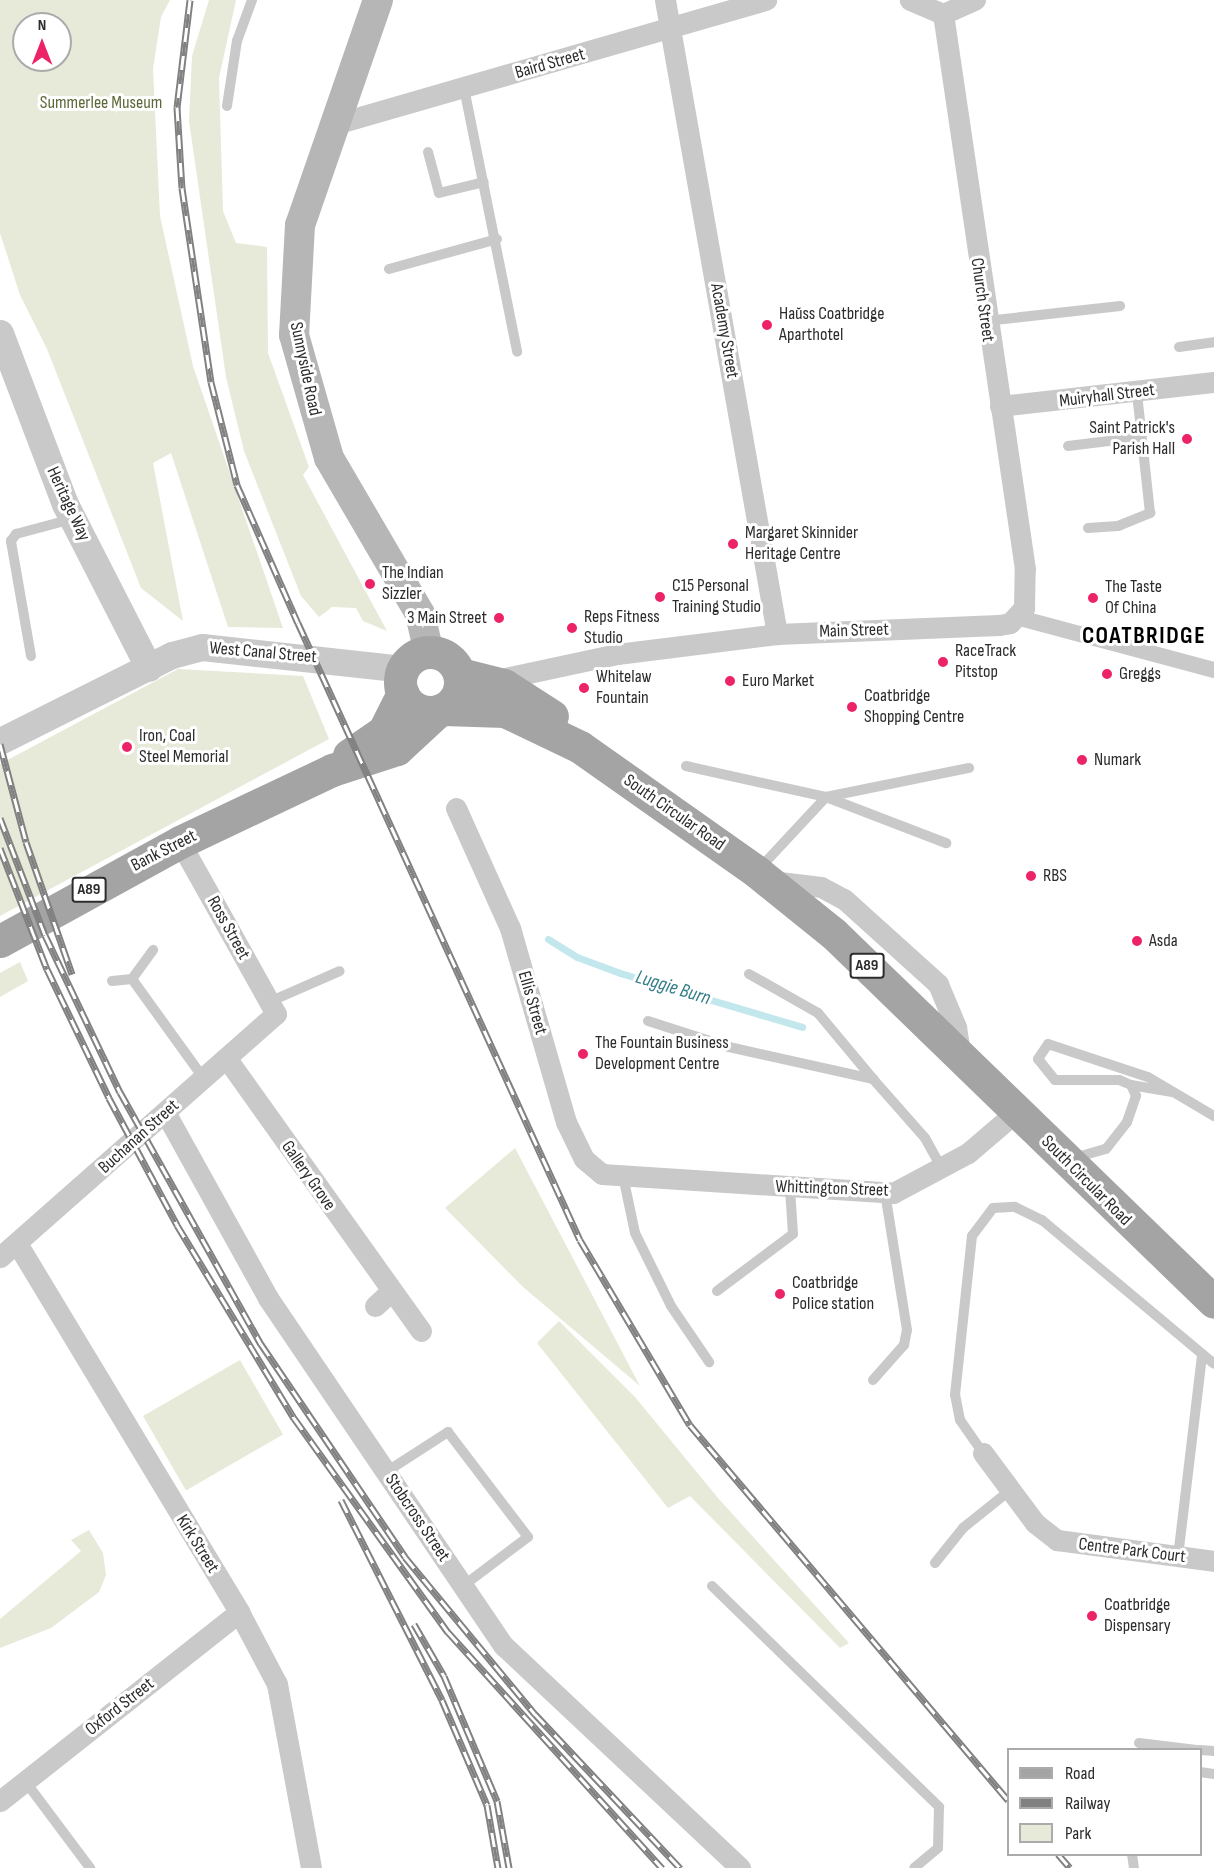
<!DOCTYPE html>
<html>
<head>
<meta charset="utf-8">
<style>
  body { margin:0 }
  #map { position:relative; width:1214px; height:1868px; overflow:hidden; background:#fff; font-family:"Sofia Sans Condensed",sans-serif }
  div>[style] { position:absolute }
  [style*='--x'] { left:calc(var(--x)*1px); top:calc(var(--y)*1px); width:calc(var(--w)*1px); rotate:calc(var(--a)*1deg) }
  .green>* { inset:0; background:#e7ead8; transform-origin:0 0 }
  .stream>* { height:7px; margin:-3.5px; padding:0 3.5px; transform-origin:3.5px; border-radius:3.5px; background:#c2e7ec }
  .service>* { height:10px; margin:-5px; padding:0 5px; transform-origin:5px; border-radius:5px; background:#c9c9c9 }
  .pedestrian>* { height:16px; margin:-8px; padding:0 8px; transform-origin:8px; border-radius:8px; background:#c9c9c9 }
  .minor>* { height:21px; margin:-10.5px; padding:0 10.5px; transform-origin:10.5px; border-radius:10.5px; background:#c9c9c9 }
  .tertiary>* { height:27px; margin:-13.5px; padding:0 13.5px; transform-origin:13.5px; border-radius:13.5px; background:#c9c9c9 }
  .secondary>* { height:30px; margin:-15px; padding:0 15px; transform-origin:15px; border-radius:15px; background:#b6b6b6 }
  .primary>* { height:33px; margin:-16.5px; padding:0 16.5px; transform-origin:16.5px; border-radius:16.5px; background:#a4a4a4 }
  .primary>.ring { margin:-16.5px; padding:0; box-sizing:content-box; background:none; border:33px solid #a4a4a4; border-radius:50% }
  .rail>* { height:7px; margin-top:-3.5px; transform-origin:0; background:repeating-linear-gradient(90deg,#fff 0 14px,#818181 0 28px); box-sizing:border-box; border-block:2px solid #818181 }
  .dots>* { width:16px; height:16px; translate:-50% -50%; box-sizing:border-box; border:3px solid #fff; border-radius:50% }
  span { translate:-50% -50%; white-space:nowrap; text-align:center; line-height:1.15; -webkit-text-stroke:6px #fff; paint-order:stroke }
  .shield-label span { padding:2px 4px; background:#fff; border:2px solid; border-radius:4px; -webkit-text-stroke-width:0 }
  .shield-label { font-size:16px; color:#2c2c2c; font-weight:700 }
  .street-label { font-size:18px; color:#2c2c2c }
  .park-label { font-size:18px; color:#5b6838 }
  .poi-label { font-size:18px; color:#2c2c2c }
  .left { translate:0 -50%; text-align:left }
  .right { translate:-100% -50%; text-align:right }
  .water-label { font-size:20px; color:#357f8a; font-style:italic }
  .district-label { font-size:24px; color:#000; font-weight:700; letter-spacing:1.5px }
  .legend { position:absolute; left:1007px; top:1748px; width:195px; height:108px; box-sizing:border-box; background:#fff; border:2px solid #ababab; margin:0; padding:8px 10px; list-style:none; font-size:18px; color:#2c2c2c }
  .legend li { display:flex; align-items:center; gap:12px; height:30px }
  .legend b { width:30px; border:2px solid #ababab }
  .north { position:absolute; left:12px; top:12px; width:60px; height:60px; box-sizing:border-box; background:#fff; border:2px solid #ababab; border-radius:50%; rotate:0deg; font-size:16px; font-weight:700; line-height:24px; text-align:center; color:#2c2c2c }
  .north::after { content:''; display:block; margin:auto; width:21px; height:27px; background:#ec2467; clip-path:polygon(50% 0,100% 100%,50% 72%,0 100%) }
</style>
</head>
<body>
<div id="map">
  <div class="green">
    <div style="clip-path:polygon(evenodd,0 0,170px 0,161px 17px,153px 69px,160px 216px,193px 366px,283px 628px,228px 627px,171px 453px,153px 463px,183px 621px,141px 588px,47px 349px,20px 295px,0 233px,0 0,24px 24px,60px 24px,60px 60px,24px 60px,24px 24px)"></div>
    <div style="clip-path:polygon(209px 0,236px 0,219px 78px,223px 211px,236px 243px,267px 247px,268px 353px,309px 467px,303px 475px,387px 631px,363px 621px,356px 608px,332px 607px,319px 617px,301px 596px,244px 451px,226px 377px,189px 121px,192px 56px)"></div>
    <div style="clip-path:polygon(178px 669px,303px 676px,329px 739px,0 916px,0 764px)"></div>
    <div style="clip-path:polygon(20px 962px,28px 981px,0 997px,0 973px)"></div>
    <div style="clip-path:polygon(515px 1148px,640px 1386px,523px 1287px,445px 1208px)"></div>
    <div style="clip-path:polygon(559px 1321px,635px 1397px,718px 1498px,849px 1643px,840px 1648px,690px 1496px,668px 1508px,537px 1343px)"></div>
    <div style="left:240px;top:1360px;width:86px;height:112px;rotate:60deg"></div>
    <div style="clip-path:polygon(89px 1530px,103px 1553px,106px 1575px,99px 1592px,51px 1628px,0 1648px,0 1619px,81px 1551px,71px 1540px)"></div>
  </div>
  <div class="stream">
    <div style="--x:548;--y:939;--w:34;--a:32"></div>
    <div style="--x:577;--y:957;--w:46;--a:20.4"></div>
    <div style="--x:620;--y:973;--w:190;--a:16.5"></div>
  </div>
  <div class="service">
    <div style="--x:464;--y:88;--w:269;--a:78.6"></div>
    <div style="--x:227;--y:106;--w:66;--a:-81.3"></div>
    <div style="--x:237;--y:41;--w:44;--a:-69.9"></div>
    <div style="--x:428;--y:152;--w:42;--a:75"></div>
    <div style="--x:439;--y:193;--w:46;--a:-13.7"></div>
    <div style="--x:389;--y:269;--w:112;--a:-15.5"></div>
    <div style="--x:986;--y:321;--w:135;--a:-6.4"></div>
    <div style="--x:1179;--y:347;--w:35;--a:-8"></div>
    <div style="--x:1068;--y:446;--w:74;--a:-7"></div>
    <div style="--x:1088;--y:528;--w:30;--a:-4"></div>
    <div style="--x:1118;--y:526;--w:35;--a:-22"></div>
    <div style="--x:1150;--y:513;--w:121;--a:-96.2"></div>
    <div style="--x:31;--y:656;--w:117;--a:-99.9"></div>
    <div style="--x:11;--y:541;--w:9;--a:-54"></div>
    <div style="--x:16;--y:534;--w:58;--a:-15"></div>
    <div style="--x:686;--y:766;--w:143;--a:12.5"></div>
    <div style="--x:826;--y:797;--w:129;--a:21"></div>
    <div style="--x:758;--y:870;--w:100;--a:-47"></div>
    <div style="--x:826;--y:797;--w:146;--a:-11.5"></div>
    <div style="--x:749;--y:974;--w:79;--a:29.5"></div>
    <div style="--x:818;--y:1013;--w:86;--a:50.2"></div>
    <div style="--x:132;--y:979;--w:36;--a:-54"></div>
    <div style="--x:112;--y:981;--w:20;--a:-6"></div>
    <div style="--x:132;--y:979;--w:123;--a:54.2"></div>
    <div style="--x:269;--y:1002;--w:77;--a:-23.6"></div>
    <div style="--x:648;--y:1021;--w:85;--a:17.8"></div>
    <div style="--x:729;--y:1047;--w:148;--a:12.5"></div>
    <div style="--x:873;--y:1079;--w:79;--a:48.6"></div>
    <div style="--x:925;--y:1138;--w:35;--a:61"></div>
    <div style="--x:1131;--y:1085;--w:42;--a:9.7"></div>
    <div style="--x:1074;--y:1158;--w:33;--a:-16"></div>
    <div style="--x:1106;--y:1149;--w:34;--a:-52"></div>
    <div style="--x:1127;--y:1122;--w:28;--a:-71"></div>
    <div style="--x:1136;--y:1096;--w:12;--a:-114"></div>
    <div style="--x:1131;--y:1085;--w:13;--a:-157"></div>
    <div style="--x:1119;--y:1080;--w:64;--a:180"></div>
    <div style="--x:1055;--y:1080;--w:27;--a:-129"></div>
    <div style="--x:1038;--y:1059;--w:18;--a:-56"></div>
    <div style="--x:1048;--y:1044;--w:105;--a:18.3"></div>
    <div style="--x:1148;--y:1077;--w:77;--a:30.6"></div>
    <div style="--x:623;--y:1176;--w:58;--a:78.1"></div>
    <div style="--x:635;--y:1233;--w:81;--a:63.7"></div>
    <div style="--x:671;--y:1306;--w:68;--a:55.8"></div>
    <div style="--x:717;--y:1291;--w:95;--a:-36.9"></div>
    <div style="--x:793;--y:1234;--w:45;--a:-93.8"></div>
    <div style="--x:873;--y:1380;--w:47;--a:-48.5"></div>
    <div style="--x:904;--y:1345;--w:15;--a:-79"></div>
    <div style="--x:907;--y:1330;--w:139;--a:-99.1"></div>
    <div style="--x:983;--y:1453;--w:40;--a:-124.9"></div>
    <div style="--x:960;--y:1420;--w:25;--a:-101"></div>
    <div style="--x:955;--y:1395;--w:160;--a:-83.9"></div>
    <div style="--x:972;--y:1236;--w:35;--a:-53"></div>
    <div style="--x:993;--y:1208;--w:22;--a:-3"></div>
    <div style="--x:1015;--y:1207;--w:30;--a:26"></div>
    <div style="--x:1042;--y:1220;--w:224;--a:39.9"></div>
    <div style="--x:386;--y:1472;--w:74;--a:-32.8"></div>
    <div style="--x:448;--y:1432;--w:132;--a:52.7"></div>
    <div style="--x:528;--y:1537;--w:81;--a:143"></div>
    <div style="--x:1178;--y:1557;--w:201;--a:-83.2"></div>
    <div style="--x:935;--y:1563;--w:45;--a:-51.3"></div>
    <div style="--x:963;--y:1528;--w:59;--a:-38.8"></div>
    <div style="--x:712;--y:1586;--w:317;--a:44.2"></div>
    <div style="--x:939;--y:1807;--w:41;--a:91.4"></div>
    <div style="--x:938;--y:1848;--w:31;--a:140"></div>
    <div style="--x:1139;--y:1743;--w:58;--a:6.9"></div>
    <div style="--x:1200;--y:1750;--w:14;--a:4"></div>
    <div style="--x:1200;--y:1772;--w:14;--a:8"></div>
    <div style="--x:25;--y:1781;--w:109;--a:53.2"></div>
    <div style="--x:1132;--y:1854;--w:14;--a:82"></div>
  </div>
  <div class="pedestrian">
    <div style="--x:1016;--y:617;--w:205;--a:15"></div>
  </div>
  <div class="minor">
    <div style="--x:665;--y:0;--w:644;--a:79.98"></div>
    <div style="--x:943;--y:14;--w:35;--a:-24"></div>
    <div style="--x:332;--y:125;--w:452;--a:-16.1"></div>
    <div style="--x:1000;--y:406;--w:215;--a:-6.4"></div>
    <div style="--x:491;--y:681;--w:129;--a:-12.1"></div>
    <div style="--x:617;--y:654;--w:161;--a:-7.1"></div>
    <div style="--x:777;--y:634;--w:222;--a:-2.3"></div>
    <div style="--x:999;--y:625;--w:11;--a:-10"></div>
    <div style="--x:1010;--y:623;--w:21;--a:-47"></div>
    <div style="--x:1024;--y:608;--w:39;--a:-89"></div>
    <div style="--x:1025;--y:569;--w:561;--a:-98.4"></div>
    <div style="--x:943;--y:14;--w:36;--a:-157"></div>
    <div style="--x:456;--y:808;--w:132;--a:65.8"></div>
    <div style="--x:510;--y:928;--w:202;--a:73.9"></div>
    <div style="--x:566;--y:1122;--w:41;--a:64.1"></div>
    <div style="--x:584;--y:1159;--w:23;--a:40"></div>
    <div style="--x:602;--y:1174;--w:292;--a:3.7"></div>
    <div style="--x:893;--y:1193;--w:85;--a:-28.1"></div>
    <div style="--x:968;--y:1153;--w:63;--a:-40.5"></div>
    <div style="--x:771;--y:881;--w:50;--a:6.8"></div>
    <div style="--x:821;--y:887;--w:26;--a:28"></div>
    <div style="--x:844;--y:899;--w:127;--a:42.1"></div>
    <div style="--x:938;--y:984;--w:47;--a:67.3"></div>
    <div style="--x:956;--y:1027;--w:30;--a:81"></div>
    <div style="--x:227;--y:1059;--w:334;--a:54.5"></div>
    <div style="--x:165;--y:1112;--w:213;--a:61"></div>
    <div style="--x:268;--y:1298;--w:420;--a:55.9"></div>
    <div style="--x:504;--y:1646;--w:324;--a:43.2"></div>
    <div style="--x:18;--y:1245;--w:428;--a:58.9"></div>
    <div style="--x:239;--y:1612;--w:81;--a:62.2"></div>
    <div style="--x:277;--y:1684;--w:187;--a:79.5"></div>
    <div style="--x:0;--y:1257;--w:368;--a:-41.4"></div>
    <div style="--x:276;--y:1014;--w:197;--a:-119.2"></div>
    <div style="--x:375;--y:1306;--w:22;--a:-43"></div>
    <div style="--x:983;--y:1453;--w:87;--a:53.4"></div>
    <div style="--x:1035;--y:1523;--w:28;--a:38"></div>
    <div style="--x:1057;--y:1540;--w:158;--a:7.6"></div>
    <div style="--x:0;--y:1801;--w:305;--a:-38.3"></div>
  </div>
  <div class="tertiary">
    <div style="--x:0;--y:333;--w:183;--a:69.2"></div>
    <div style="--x:65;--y:504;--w:184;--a:62.9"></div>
    <div style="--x:0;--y:741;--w:192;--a:-26.6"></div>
    <div style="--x:172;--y:655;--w:31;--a:-15"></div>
    <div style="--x:202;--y:647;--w:202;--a:6.2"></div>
  </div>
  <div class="secondary">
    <div style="--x:378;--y:0;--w:238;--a:109.1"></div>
    <div style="--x:300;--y:225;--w:110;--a:93.1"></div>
    <div style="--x:294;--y:335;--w:128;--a:74.1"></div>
    <div style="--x:329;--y:458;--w:181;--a:59.7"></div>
    <div style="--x:420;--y:614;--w:39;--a:77"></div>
  </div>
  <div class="primary">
    <div class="ring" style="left:400px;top:652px;width:27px;height:27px"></div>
    <div style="--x:460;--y:674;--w:45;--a:14"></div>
    <div style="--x:504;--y:685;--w:57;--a:32.9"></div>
    <div style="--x:443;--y:709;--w:62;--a:1.8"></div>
    <div style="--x:505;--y:711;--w:83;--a:25.6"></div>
    <div style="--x:580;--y:747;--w:217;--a:35.2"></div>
    <div style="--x:757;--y:872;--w:97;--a:38.8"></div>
    <div style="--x:833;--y:933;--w:530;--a:44.08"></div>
    <div style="--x:349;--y:755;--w:42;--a:-34.4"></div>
    <div style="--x:384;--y:731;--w:42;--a:-63.4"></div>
    <div style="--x:0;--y:941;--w:205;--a:-28.8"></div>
    <div style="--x:180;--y:842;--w:168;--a:-25.3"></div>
    <div style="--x:332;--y:770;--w:68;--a:-17.9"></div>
    <div style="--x:397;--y:749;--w:56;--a:-42.8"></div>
  </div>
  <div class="rail">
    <div style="--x:190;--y:0;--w:108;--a:96.9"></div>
    <div style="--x:177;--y:107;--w:81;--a:86.5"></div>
    <div style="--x:182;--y:188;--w:196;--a:81.5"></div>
    <div style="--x:211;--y:382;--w:106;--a:75.8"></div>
    <div style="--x:237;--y:485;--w:151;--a:66.2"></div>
    <div style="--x:298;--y:623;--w:678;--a:65.44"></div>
    <div style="--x:580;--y:1240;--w:215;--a:59.3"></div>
    <div style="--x:690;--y:1425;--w:492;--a:49.7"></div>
    <div style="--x:0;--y:744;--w:101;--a:75.1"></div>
    <div style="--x:26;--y:842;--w:140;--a:70.8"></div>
    <div style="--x:0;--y:818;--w:125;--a:69"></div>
    <div style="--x:45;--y:935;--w:174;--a:64.5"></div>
    <div style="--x:120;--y:1092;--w:289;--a:60.8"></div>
    <div style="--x:261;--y:1344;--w:257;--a:55.9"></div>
    <div style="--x:405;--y:1557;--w:204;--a:50.4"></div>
    <div style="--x:535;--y:1714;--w:212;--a:46.7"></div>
    <div style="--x:0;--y:848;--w:130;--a:68.8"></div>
    <div style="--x:47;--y:969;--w:143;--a:64.3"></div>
    <div style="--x:109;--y:1098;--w:144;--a:61.8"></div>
    <div style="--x:177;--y:1225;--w:226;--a:58.8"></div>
    <div style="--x:294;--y:1418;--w:264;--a:54.3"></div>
    <div style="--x:448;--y:1632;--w:319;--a:47.8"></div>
    <div style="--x:341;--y:1500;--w:224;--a:63.2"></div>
    <div style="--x:442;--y:1700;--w:114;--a:66.8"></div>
    <div style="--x:487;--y:1805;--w:64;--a:80.1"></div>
    <div style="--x:414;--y:1624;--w:60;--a:60"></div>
    <div style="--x:444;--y:1676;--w:136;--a:67"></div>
    <div style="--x:497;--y:1801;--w:68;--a:79.8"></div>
    <div style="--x:1058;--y:1854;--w:18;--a:49"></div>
  </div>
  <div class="dots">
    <div style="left:767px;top:325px;background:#ec2467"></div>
    <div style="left:1187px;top:439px;background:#ec2467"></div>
    <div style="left:733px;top:544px;background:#ec2467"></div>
    <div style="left:370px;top:584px;background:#ec2467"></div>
    <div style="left:660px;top:597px;background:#ec2467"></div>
    <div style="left:1093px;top:598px;background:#ec2467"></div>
    <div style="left:499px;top:618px;background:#ec2467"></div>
    <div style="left:572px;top:628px;background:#ec2467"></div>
    <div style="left:943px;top:662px;background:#ec2467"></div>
    <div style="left:1107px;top:674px;background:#ec2467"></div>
    <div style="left:730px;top:681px;background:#ec2467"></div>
    <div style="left:584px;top:688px;background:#ec2467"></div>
    <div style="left:852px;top:707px;background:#ec2467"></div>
    <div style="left:127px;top:747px;background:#ec2467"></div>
    <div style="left:1082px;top:760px;background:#ec2467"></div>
    <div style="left:1031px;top:876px;background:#ec2467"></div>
    <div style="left:1137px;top:941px;background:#ec2467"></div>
    <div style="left:583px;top:1054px;background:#ec2467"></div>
    <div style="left:780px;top:1294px;background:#ec2467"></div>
    <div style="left:1092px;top:1616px;background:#ec2467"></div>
  </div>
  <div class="shield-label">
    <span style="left:89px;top:890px">A89</span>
    <span style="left:867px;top:966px">A89</span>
  </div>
  <div class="street-label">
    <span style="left:550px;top:64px;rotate:-16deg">Baird Street</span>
    <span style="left:982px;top:300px;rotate:82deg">Church Street</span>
    <span style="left:724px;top:331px;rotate:80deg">Academy Street</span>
    <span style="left:305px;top:369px;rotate:78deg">Sunnyside Road</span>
    <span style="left:1107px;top:396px;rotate:-7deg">Muiryhall Street</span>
    <span style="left:68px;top:504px;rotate:65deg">Heritage Way</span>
    <span style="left:854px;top:631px;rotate:-2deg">Main Street</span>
    <span style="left:263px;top:653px;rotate:5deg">West Canal Street</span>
    <span style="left:674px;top:813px;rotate:35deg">South Circular Road</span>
    <span style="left:164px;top:851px;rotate:-27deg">Bank Street</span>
    <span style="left:228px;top:928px;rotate:61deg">Ross Street</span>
    <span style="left:532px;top:1003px;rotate:74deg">Ellis Street</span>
    <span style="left:139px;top:1137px;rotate:-42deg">Buchanan Street</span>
    <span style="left:308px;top:1176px;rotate:55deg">Gallery Grove</span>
    <span style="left:1086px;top:1181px;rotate:45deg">South Circular Road</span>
    <span style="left:832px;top:1189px;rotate:2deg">Whittington Street</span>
    <span style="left:417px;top:1518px;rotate:56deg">Stobcross Street</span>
    <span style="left:197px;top:1544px;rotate:58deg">Kirk Street</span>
    <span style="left:1132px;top:1551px;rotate:7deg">Centre Park Court</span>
    <span style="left:120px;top:1707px;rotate:-38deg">Oxford Street</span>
  </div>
  <div class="park-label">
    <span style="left:101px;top:103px">Summerlee Museum</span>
  </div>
  <div class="poi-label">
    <span class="left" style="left:779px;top:325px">Haŭss Coatbridge<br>Aparthotel</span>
    <span class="right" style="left:1175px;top:439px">Saint Patrick's<br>Parish Hall</span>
    <span class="left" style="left:745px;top:544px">Margaret Skinnider<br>Heritage Centre</span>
    <span class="left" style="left:382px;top:584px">The Indian<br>Sizzler</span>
    <span class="left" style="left:672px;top:597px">C15 Personal<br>Training Studio</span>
    <span class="left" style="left:1105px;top:598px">The Taste<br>Of China</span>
    <span class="right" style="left:487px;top:618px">3 Main Street</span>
    <span class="left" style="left:584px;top:628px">Reps Fitness<br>Studio</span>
    <span class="left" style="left:955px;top:662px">RaceTrack<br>Pitstop</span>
    <span class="left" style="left:1119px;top:674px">Greggs</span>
    <span class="left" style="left:596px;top:688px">Whitelaw<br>Fountain</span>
    <span class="left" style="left:742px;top:681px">Euro Market</span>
    <span class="left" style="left:864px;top:707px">Coatbridge<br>Shopping Centre</span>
    <span class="left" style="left:139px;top:747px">Iron, Coal<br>Steel Memorial</span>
    <span class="left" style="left:1094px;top:760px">Numark</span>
    <span class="left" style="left:1043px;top:876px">RBS</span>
    <span class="left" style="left:1149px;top:941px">Asda</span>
    <span class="left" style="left:595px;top:1054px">The Fountain Business<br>Development Centre</span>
    <span class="left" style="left:792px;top:1294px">Coatbridge<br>Police station</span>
    <span class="left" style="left:1104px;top:1616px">Coatbridge<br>Dispensary</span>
  </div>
  <div class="water-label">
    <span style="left:673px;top:988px;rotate:17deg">Luggie Burn</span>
  </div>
  <div class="district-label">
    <span style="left:1144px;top:636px">COATBRIDGE</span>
  </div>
  <ul class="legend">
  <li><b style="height:8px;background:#a4a4a4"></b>Road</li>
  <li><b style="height:8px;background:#818181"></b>Railway</li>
  <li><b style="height:16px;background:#e7ead8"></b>Park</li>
  </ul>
  <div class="north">N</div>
</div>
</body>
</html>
